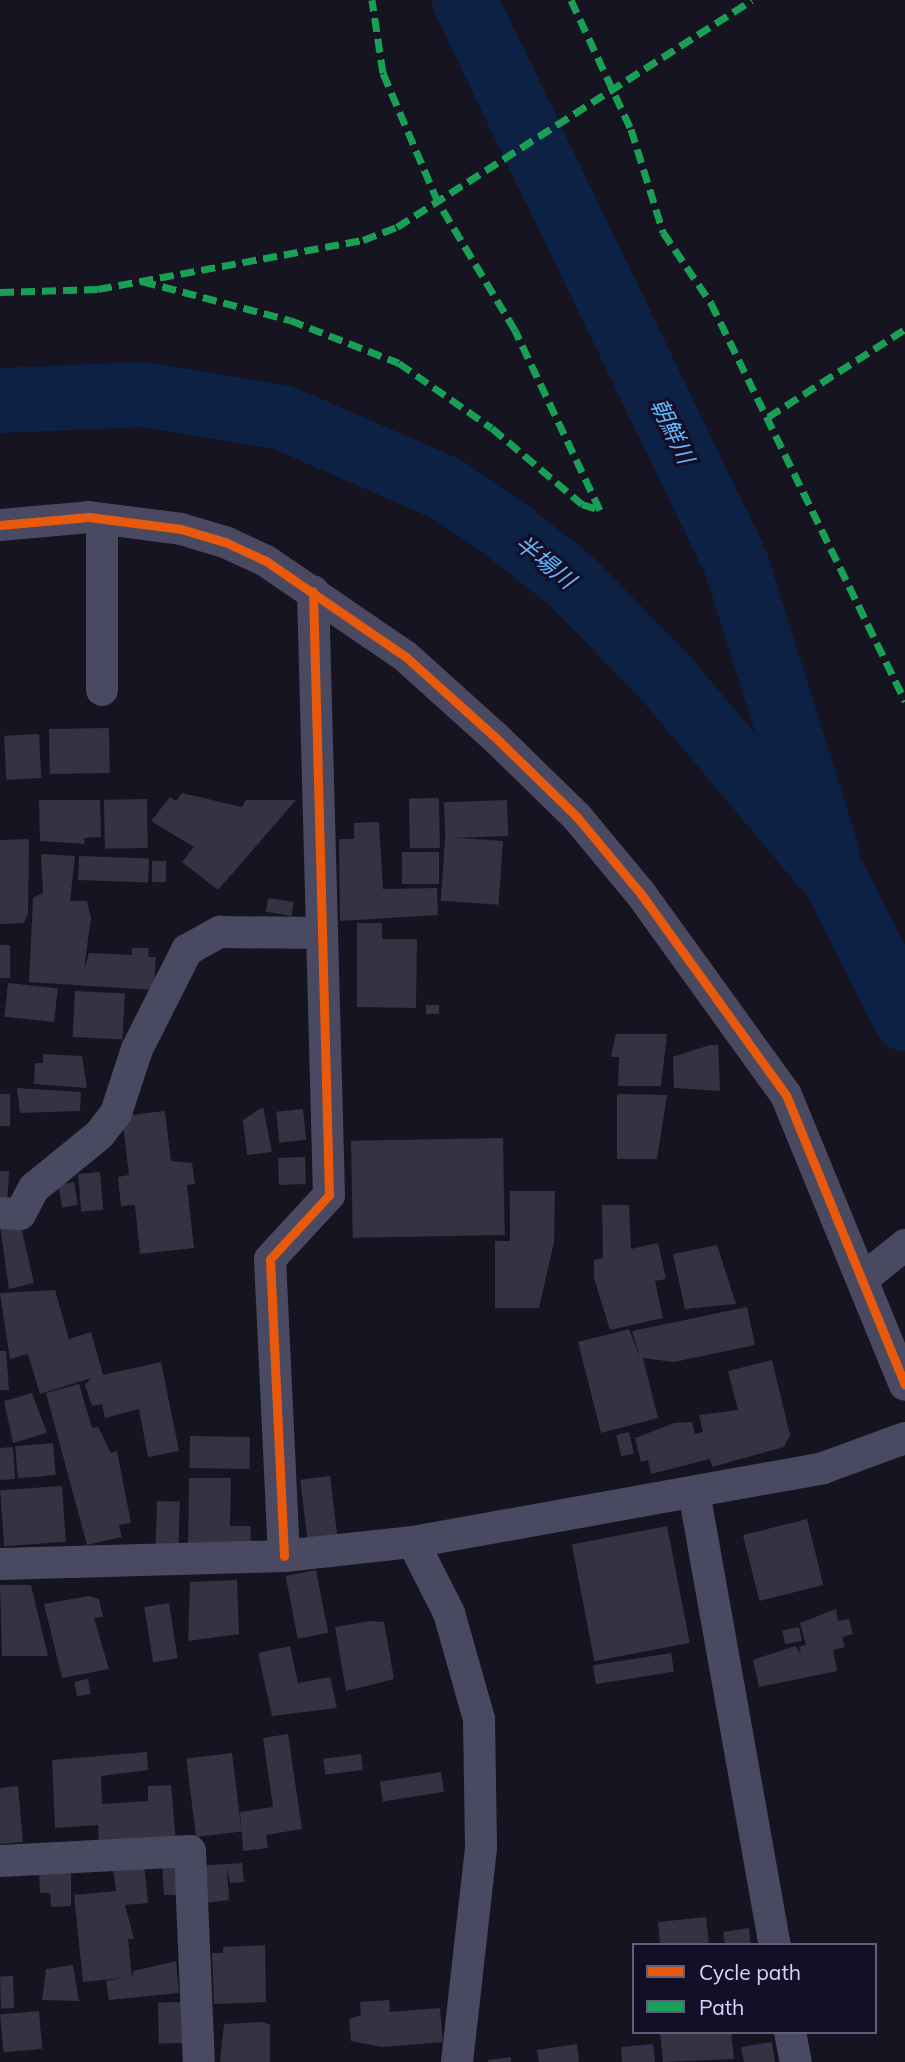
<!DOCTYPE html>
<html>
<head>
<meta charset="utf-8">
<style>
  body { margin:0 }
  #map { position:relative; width:905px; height:2062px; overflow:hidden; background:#161421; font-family:Mulish,"Noto Sans JP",sans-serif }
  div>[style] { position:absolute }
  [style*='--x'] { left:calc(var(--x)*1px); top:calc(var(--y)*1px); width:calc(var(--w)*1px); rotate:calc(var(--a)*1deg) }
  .river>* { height:65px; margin:-32.5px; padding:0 32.5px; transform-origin:32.5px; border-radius:32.5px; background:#0d2144 }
  .building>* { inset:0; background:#343243; transform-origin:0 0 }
  .street>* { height:32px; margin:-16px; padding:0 16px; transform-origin:16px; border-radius:16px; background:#4a4962 }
  .quiet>* { height:7px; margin-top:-3.5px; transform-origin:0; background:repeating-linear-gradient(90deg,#1a9f57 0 14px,transparent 0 21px) }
  .cycleway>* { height:9px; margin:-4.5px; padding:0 4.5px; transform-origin:4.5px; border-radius:4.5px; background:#e8590c }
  span { translate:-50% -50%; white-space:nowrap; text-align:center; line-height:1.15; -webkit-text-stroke:6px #130f26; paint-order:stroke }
  .water-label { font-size:23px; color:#62b6ff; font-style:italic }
  .legend { position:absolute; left:632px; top:1943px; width:245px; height:91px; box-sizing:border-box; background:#130f26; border:2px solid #625e7d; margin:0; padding:9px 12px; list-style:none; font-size:21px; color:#d9d4ff }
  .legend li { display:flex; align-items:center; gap:14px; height:35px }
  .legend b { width:35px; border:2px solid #625e7d }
</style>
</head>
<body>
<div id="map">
  <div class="river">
    <div style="--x:464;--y:0;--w:626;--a:64.25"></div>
    <div style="--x:736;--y:564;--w:302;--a:72.6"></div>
    <div style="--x:0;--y:400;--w:143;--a:-2.4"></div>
    <div style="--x:143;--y:394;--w:141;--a:9.4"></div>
    <div style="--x:282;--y:417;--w:178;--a:23.5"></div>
    <div style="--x:445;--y:488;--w:71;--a:34.1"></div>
    <div style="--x:504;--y:528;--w:84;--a:38.2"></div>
    <div style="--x:570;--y:580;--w:134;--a:45.6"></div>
    <div style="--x:664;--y:676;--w:265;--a:49.9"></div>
    <div style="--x:835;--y:879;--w:156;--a:63.3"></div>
  </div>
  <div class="building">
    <div style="left:109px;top:728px;width:45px;height:60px;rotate:89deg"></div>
    <div style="left:39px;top:734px;width:44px;height:35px;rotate:87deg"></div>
    <div style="clip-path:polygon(182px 793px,242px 807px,246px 800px,296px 800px,218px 890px,182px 862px,194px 847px,151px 821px,170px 797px,176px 801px)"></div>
    <div style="left:439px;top:798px;width:50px;height:30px;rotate:89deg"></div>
    <div style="left:147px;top:799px;width:49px;height:43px;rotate:89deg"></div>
    <div style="clip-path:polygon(39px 800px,100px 800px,101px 837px,84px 838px,85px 844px,40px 841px)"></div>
    <div style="left:507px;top:800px;width:36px;height:63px;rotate:88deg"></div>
    <div style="clip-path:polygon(379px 822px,383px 889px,437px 888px,438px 915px,340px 921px,339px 839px,354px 839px,354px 823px)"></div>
    <div style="clip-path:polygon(29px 839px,28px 914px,24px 923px,0 924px,0 840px)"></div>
    <div style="left:503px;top:841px;width:64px;height:58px;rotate:94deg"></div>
    <div style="left:402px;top:852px;width:37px;height:32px"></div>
    <div style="clip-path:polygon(41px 854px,75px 856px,70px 901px,87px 901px,91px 917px,84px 970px,89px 953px,132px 955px,132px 948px,149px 948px,148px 957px,156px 957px,154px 990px,29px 982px,33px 898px,43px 893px)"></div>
    <div style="left:79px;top:856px;width:70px;height:24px;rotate:2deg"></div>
    <div style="left:152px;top:861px;width:14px;height:21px"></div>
    <div style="left:268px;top:898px;width:26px;height:14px;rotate:9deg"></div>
    <div style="clip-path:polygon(357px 923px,382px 923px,382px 939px,417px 939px,416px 1008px,357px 1007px)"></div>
    <div style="left:0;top:945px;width:10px;height:33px"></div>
    <div style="left:8px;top:983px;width:50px;height:34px;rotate:6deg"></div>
    <div style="left:75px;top:991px;width:50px;height:46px;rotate:3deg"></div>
    <div style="left:426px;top:1005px;width:13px;height:9px"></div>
    <div style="clip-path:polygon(616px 1034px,667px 1034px,661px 1086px,618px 1086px,619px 1057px,611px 1057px)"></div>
    <div style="clip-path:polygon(710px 1045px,718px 1045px,720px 1091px,674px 1088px,673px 1057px)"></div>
    <div style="clip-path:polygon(43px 1054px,82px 1056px,87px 1088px,34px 1084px,35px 1063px,43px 1063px)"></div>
    <div style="clip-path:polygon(17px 1088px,81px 1092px,80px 1111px,20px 1113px)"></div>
    <div style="left:0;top:1094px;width:10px;height:32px"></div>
    <div style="clip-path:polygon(617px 1094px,667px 1095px,657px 1159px,617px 1159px)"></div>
    <div style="clip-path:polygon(263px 1107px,272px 1152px,247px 1155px,243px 1120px)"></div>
    <div style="left:303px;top:1109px;width:31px;height:27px;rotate:84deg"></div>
    <div style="clip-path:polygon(165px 1111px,171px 1161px,192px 1163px,195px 1184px,187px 1185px,194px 1248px,140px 1254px,135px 1205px,121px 1206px,118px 1177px,129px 1175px,122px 1116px)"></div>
    <div style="left:503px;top:1138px;width:97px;height:152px;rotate:89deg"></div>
    <div style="left:305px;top:1157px;width:27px;height:27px;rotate:88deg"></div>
    <div style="clip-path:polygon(0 1171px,9px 1171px,7px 1206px,0 1206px)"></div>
    <div style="left:100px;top:1172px;width:38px;height:22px;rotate:85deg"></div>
    <div style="left:74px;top:1182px;width:23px;height:16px;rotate:80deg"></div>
    <div style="clip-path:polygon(510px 1191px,555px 1191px,554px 1242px,539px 1308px,495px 1308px,495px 1241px,510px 1241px)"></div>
    <div style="clip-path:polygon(602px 1205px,629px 1205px,631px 1249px,658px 1243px,666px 1279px,655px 1281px,663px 1318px,610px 1330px,594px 1278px,594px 1260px,603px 1258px)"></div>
    <div style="clip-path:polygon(0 1226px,21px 1227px,34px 1283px,9px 1289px)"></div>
    <div style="clip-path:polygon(717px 1245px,736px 1304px,685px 1309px,673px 1254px)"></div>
    <div style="clip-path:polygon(55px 1290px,69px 1339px,91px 1332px,103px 1375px,161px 1362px,179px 1451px,148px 1457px,139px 1409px,105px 1418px,102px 1404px,92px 1406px,85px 1385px,91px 1378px,40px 1394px,28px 1354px,10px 1359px,0 1293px)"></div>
    <div style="clip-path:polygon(747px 1307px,755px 1345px,674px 1362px,643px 1358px,658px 1418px,601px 1433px,578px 1342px,629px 1329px,640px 1358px,632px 1331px)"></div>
    <div style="clip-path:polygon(0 1351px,6px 1351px,9px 1390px,0 1390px)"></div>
    <div style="clip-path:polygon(772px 1360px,790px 1435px,784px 1447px,712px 1467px,710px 1459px,651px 1474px,648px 1460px,641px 1462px,635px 1438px,674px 1423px,692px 1422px,695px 1434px,703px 1432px,699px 1415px,738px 1410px,728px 1371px)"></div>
    <div style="clip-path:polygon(79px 1384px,92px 1428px,98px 1427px,111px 1453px,117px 1451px,131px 1523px,119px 1525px,122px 1537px,87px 1545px,46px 1393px)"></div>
    <div style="clip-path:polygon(32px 1393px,47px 1433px,13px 1443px,4px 1401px)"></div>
    <div style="left:629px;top:1432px;width:22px;height:13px;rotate:77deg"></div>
    <div style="left:190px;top:1436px;width:60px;height:32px;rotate:1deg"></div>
    <div style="left:53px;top:1443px;width:32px;height:38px;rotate:85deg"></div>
    <div style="clip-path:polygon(13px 1447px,15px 1479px,0 1480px,0 1448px)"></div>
    <div style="left:330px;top:1476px;width:61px;height:30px;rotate:83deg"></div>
    <div style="clip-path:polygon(189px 1478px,231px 1478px,230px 1526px,251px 1526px,250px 1548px,188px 1547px)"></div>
    <div style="left:62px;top:1486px;width:56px;height:62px;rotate:86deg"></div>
    <div style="left:157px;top:1501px;width:23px;height:44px;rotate:2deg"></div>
    <div style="left:807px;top:1519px;width:68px;height:66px;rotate:76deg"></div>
    <div style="left:667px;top:1526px;width:119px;height:97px;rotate:79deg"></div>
    <div style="left:316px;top:1570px;width:64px;height:31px;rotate:79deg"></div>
    <div style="clip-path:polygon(237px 1580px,239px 1634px,188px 1641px,190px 1582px)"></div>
    <div style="clip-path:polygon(0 1585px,31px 1585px,48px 1656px,2px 1656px)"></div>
    <div style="clip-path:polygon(89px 1596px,99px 1599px,103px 1617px,94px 1618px,109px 1669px,62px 1678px,44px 1604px)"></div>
    <div style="left:169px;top:1603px;width:56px;height:25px;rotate:81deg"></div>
    <div style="clip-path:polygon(836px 1609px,838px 1621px,849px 1619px,853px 1634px,842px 1637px,845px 1647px,833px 1650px,837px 1671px,759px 1687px,753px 1660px,795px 1646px,801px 1654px,799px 1647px,806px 1645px,800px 1623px)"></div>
    <div style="clip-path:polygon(370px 1621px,384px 1622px,394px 1679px,346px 1691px,335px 1627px)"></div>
    <div style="left:799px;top:1627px;width:14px;height:17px;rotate:78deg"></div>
    <div style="clip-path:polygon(290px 1646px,298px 1683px,330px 1677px,337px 1708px,272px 1716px,258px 1653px)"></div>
    <div style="left:671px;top:1653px;width:19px;height:79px;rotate:81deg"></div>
    <div style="left:88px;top:1679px;width:15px;height:14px;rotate:79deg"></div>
    <div style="clip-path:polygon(288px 1734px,302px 1829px,266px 1835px,268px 1848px,243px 1851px,240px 1812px,273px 1807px,263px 1738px)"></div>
    <div style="clip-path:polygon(147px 1752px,148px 1770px,101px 1776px,102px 1804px,148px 1801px,148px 1786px,171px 1785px,176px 1842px,99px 1846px,98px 1825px,55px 1828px,52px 1760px)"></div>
    <div style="left:232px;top:1753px;width:79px;height:46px;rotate:83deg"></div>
    <div style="left:361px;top:1754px;width:16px;height:38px;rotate:83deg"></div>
    <div style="left:441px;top:1772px;width:20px;height:62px;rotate:81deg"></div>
    <div style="clip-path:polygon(18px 1786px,23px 1842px,0 1844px,0 1788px)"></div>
    <div style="clip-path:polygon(180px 1861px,176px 1895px,164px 1895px,162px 1863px)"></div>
    <div style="clip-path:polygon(144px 1863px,148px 1903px,125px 1905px,134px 1939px,128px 1939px,132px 1978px,133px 1971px,176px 1961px,179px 1993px,109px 2000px,106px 1981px,123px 1978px,83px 1982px,74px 1895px,116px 1891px,113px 1867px)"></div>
    <div style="clip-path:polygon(242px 1863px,244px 1882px,230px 1883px,227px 1867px,229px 1900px,198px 1904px,196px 1866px)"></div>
    <div style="clip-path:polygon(71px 1869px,71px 1906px,51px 1907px,50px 1893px,40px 1893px,39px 1871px)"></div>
    <div style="clip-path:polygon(706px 1917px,709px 1945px,660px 1945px,658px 1922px)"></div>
    <div style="clip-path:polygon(749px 1928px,751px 1945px,725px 1945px,723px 1932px)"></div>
    <div style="clip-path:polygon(265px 1945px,266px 2002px,214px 2004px,212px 1953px,223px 1953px,223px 1947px)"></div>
    <div style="clip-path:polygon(73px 1965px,79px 2001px,42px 2000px,46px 1969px)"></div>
    <div style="left:13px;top:1976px;width:32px;height:13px;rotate:88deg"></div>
    <div style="clip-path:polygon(389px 2000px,390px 2012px,440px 2008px,443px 2042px,382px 2047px,351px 2041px,349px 2019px,361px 2015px,360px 2002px)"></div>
    <div style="left:187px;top:2002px;width:41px;height:29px;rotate:89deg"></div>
    <div style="left:39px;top:2011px;width:38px;height:39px;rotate:85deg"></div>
    <div style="clip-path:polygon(263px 2022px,270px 2025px,270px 2062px,220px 2062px,224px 2024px)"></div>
    <div style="clip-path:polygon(660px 2032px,731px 2032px,734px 2059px,663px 2062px)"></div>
    <div style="clip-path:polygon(772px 2042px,775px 2062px,744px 2062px,741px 2047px)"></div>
    <div style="clip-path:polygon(577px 2044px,579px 2062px,539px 2062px,537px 2050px)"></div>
    <div style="clip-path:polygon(653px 2044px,655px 2062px,622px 2062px,621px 2047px)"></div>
    <div style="clip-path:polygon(511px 2057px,511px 2062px,488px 2062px,488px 2060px)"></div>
  </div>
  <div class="street">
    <div style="--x:0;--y:525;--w:89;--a:-5.1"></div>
    <div style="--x:89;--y:517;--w:93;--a:7.4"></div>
    <div style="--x:181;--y:529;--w:46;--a:16.5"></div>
    <div style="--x:225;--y:542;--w:45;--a:24.9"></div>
    <div style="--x:266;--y:561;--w:168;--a:34.4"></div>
    <div style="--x:405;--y:656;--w:120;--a:42"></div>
    <div style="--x:494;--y:736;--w:116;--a:44.3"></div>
    <div style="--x:577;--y:817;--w:100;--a:50.3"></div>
    <div style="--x:641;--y:894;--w:248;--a:54.2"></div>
    <div style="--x:786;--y:1095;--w:313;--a:67.7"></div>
    <div style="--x:102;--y:690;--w:171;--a:-90"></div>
    <div style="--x:0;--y:1213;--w:20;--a:3"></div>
    <div style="--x:20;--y:1214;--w:30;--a:-62"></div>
    <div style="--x:34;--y:1188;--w:84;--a:-39.2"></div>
    <div style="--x:99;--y:1135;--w:28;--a:-52"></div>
    <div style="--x:116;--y:1113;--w:67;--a:-71.8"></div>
    <div style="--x:137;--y:1049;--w:111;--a:-63.2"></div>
    <div style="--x:187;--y:950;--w:38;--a:-29"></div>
    <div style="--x:220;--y:932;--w:102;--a:0.6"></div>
    <div style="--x:865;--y:1277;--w:51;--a:-38.7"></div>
    <div style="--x:694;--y:1492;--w:460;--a:79.9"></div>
    <div style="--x:413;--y:1542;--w:80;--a:63.1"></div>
    <div style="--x:449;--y:1613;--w:110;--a:74.2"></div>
    <div style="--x:479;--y:1719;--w:129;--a:89.1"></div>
    <div style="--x:481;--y:1848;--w:215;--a:96.4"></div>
    <div style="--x:284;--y:1556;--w:297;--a:-92.7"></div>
    <div style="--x:270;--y:1259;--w:87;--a:-47.3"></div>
    <div style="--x:329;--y:1195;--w:604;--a:-91.52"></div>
    <div style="--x:0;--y:1564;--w:284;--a:-1.6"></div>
    <div style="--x:284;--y:1556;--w:130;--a:-6.2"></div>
    <div style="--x:413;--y:1542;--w:417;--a:-10.2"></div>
    <div style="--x:823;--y:1468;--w:87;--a:-20.1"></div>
    <div style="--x:0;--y:1861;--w:190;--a:-3"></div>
    <div style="--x:190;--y:1851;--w:211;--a:87.6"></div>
    <div style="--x:790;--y:2032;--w:31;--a:79"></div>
  </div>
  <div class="quiet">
    <div style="--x:571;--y:0;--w:142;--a:65.1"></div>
    <div style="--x:631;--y:129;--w:108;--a:72.7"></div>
    <div style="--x:663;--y:232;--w:86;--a:55.9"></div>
    <div style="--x:711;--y:303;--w:443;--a:64"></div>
    <div style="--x:142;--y:281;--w:153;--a:14.8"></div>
    <div style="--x:290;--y:320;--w:117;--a:21.5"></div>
    <div style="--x:399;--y:363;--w:113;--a:35"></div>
    <div style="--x:492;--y:428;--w:118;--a:40.2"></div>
    <div style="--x:582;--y:504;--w:19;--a:18"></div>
    <div style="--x:600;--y:510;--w:199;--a:-115.3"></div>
    <div style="--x:515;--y:330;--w:149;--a:-121"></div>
    <div style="--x:438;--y:202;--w:140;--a:-113.1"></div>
    <div style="--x:383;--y:73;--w:74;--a:-98.6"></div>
    <div style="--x:0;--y:292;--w:98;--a:-1.8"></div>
    <div style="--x:98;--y:289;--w:269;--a:-10.5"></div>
    <div style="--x:363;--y:240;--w:36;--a:-21"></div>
    <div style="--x:397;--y:227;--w:421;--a:-32.6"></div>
    <div style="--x:768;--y:417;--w:163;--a:-32.7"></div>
  </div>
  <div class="cycleway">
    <div style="--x:0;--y:525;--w:89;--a:-5.1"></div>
    <div style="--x:89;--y:517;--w:93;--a:7.4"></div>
    <div style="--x:181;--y:529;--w:46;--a:16.5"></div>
    <div style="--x:225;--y:542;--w:45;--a:24.9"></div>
    <div style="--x:266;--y:561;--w:168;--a:34.4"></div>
    <div style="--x:405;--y:656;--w:120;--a:42"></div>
    <div style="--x:494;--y:736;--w:116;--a:44.3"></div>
    <div style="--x:577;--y:817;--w:100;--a:50.3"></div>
    <div style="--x:641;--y:894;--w:248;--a:54.2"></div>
    <div style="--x:786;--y:1095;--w:313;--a:67.7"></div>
    <div style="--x:284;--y:1556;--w:297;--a:-92.7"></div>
    <div style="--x:270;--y:1259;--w:87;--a:-47.3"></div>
    <div style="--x:329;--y:1195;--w:604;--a:-91.52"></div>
  </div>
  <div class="water-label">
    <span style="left:672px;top:431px;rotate:64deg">朝鮮川</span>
    <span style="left:545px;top:562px;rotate:39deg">半場川</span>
  </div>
  <ul class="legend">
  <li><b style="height:9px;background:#e8590c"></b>Cycle path</li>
  <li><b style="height:9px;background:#1a9f57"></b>Path</li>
  </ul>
</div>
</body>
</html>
